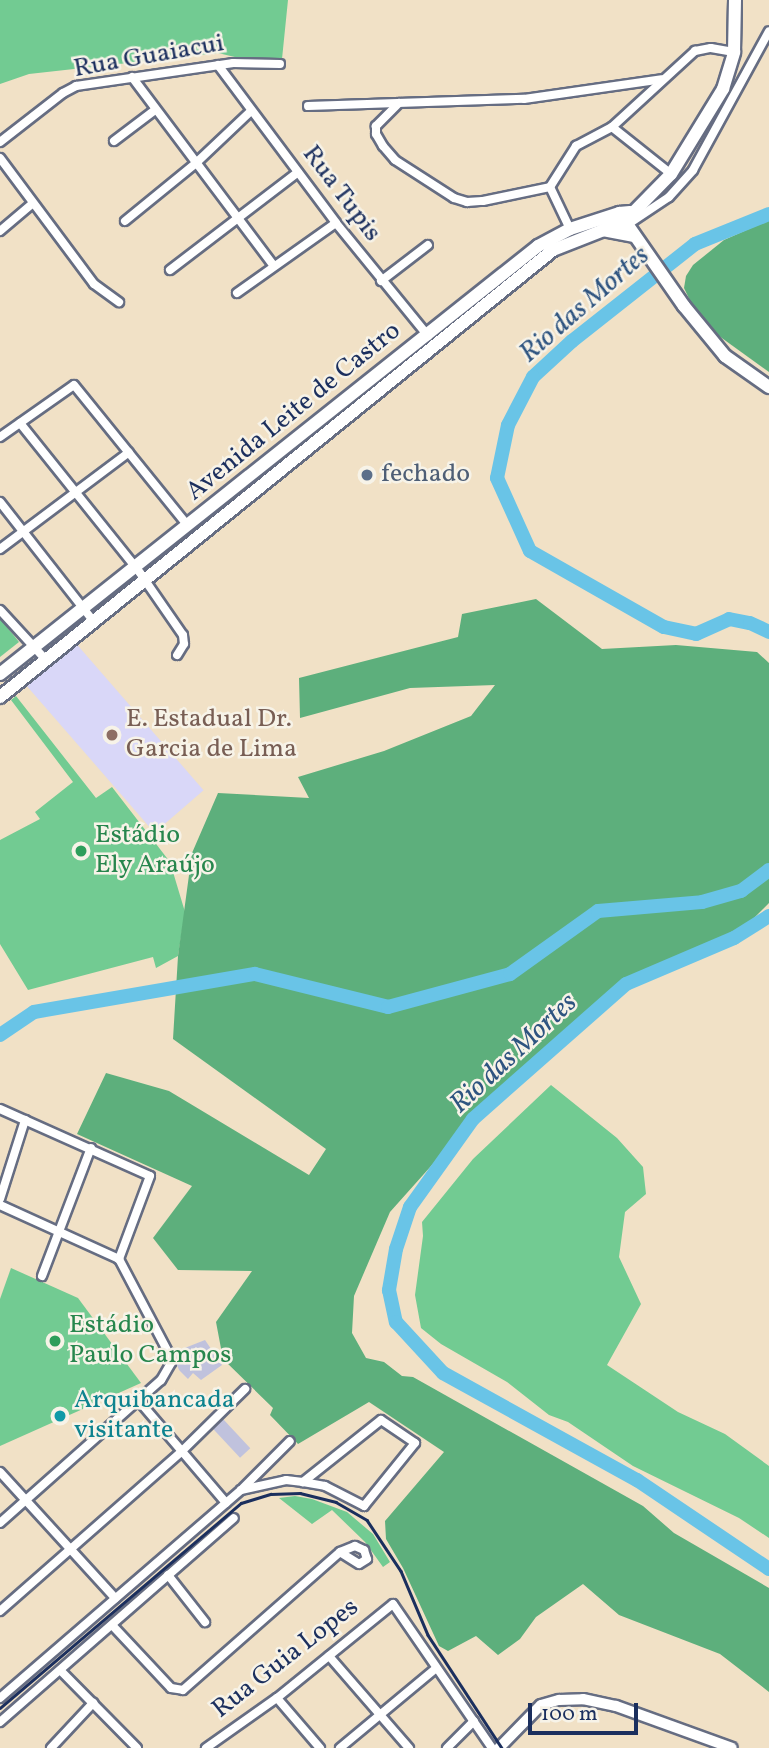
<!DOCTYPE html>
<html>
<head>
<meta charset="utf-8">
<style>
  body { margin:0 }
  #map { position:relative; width:769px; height:1748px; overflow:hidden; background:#f1e1c6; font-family:Vollkorn,serif }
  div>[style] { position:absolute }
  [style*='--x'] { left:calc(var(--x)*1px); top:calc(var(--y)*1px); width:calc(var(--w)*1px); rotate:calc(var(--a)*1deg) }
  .built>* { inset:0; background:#d9d7f8; transform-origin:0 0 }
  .industrial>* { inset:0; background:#c0c2dd; transform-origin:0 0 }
  .green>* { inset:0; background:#72cb92 }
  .forest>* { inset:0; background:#5daf7c }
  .stream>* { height:2.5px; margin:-1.25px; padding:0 1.25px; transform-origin:1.25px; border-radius:1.25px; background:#69c4e7 }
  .river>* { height:14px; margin:-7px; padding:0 7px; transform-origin:7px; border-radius:7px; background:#69c4e7 }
  .roads { filter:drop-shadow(2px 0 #666d82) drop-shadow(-2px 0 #666d82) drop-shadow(0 2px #666d82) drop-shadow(0 -2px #666d82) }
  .minor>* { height:8px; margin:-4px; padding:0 4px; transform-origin:4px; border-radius:4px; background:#fff }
  .secondary>* { height:10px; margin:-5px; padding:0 5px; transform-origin:5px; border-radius:5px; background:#fff }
  .primary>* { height:12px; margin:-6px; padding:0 6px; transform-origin:6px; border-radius:6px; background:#fff }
  .trunk>* { height:12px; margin:-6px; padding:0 6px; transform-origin:6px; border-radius:6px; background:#fff }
  .rail>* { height:2.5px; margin:-1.25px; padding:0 1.25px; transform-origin:1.25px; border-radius:1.25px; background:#1b2f5e }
  .dots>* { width:19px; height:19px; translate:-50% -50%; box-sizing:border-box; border:4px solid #f7f3e8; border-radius:50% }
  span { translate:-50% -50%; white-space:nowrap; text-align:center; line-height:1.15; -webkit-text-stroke:5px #f7f3e8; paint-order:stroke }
  .street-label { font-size:26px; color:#1b2f5e }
  .service-label { font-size:26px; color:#4e5e75 }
  .left { translate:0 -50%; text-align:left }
  .education-label { font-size:26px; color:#785e54 }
  .leisure-label { font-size:26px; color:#27864d }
  .culture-label { font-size:26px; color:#0d838f }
  .water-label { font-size:28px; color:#2e5480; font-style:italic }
  .scale { position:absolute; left:528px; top:1703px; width:110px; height:32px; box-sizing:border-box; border:4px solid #1b2f5e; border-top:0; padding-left:9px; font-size:21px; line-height:24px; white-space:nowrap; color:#1b2f5e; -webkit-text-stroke:5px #f7f3e8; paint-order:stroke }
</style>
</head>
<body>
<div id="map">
  <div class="built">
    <div style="left:73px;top:640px;width:199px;height:65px;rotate:49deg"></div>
  </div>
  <div class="industrial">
    <div style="clip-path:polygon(205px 1340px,222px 1365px,201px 1380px,193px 1373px,188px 1379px,179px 1370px,172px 1353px)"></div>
    <div style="left:223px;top:1419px;width:40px;height:14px;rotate:47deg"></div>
  </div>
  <div class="green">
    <div style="clip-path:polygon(0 0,288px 0,282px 59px,239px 58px,218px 53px,29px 74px,0 84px)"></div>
    <div style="clip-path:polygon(0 618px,19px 642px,0 657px)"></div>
    <div style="clip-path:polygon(16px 696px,96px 798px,112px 787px,170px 862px,185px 912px,178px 956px,156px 968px,153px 957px,28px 990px,0 944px,0 840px,40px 819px,35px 812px,73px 782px,11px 700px)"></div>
    <div style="clip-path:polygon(551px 1085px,617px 1138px,643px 1167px,646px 1194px,625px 1212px,619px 1257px,641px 1304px,607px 1365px,678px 1412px,725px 1434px,769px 1466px,769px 1538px,739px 1518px,633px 1466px,568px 1422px,549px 1415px,507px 1382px,441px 1344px,421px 1328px,415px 1295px,423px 1236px,422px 1222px,473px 1159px)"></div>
    <div style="clip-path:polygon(11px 1268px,78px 1298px,141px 1383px,0 1446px,0 1299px)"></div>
    <div style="clip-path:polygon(295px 1496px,312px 1499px,347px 1512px,373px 1534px,390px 1562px,383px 1567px,365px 1542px,332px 1510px,312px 1524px,279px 1498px)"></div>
  </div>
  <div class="forest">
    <div style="clip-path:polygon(769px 220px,769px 372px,719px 336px,695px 311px,684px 288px,686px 276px,693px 265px,724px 240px)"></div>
    <div style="clip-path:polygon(536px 599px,602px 649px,676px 645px,757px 652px,769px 663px,769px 903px,734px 938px,626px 984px,473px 1119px,390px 1212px,354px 1296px,352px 1333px,366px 1358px,384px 1362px,402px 1376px,413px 1377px,643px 1506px,674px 1533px,769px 1588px,769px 1692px,720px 1654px,619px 1615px,583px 1584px,536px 1617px,520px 1639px,498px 1655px,476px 1636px,448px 1651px,439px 1646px,403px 1568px,386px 1539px,385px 1521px,444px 1452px,369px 1402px,298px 1444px,270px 1415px,273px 1408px,223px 1359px,216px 1322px,252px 1271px,178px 1270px,153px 1238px,192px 1186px,77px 1134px,106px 1073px,169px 1091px,309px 1175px,326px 1149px,173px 1039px,178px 956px,192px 853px,218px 793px,309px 798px,298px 777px,384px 751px,471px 716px,495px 685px,410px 688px,300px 718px,299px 678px,458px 637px,462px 614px)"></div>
  </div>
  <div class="stream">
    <div style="--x:768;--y:1568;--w:1;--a:-45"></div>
  </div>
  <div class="river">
    <div style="--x:769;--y:214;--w:80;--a:157.9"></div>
    <div style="--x:695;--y:244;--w:157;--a:141.7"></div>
    <div style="--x:572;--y:341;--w:53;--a:137.3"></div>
    <div style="--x:533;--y:377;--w:54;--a:117.5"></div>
    <div style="--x:508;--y:425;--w:54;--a:101.7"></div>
    <div style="--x:497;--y:478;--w:80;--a:65.7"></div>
    <div style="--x:530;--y:551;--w:154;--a:29.6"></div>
    <div style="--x:664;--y:627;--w:33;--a:12"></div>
    <div style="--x:696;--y:634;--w:36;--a:-24"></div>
    <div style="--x:729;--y:619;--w:21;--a:11"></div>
    <div style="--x:750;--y:623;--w:21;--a:25"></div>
    <div style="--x:769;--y:916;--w:41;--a:147.8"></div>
    <div style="--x:734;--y:938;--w:117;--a:156.9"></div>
    <div style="--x:626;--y:984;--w:204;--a:138.6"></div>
    <div style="--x:473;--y:1119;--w:108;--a:125.6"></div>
    <div style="--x:410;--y:1207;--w:44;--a:108.4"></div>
    <div style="--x:396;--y:1249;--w:42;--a:99.7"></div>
    <div style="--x:389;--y:1290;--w:33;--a:78"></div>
    <div style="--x:396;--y:1322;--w:69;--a:47.3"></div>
    <div style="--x:443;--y:1373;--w:222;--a:28.9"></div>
    <div style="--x:637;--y:1480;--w:159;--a:34"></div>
    <div style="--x:0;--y:1035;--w:41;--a:-34.1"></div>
    <div style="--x:34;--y:1012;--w:224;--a:-9.8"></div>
    <div style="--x:255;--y:974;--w:137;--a:13.9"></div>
    <div style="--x:388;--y:1007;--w:126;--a:-15.1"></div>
    <div style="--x:510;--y:974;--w:108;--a:-35.6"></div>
    <div style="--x:598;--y:911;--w:104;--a:-4.9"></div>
    <div style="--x:702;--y:902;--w:41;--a:-15.8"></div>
    <div style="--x:741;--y:891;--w:35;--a:-37"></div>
  </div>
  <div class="roads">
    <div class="minor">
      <div style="--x:218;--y:65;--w:197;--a:53.2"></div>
      <div style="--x:336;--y:223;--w:146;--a:50.8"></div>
      <div style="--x:132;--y:77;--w:236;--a:53.1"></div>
      <div style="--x:399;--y:103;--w:33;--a:135"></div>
      <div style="--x:376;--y:126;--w:8;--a:90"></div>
      <div style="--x:376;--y:134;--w:14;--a:60"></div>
      <div style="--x:383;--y:146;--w:18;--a:49"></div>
      <div style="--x:395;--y:160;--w:70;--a:32.8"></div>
      <div style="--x:454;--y:198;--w:14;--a:17"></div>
      <div style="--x:467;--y:202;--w:16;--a:-4"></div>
      <div style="--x:483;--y:201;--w:68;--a:-11.8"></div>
      <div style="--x:550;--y:187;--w:49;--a:-57.6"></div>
      <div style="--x:576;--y:146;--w:41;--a:-27.8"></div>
      <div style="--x:612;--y:127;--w:113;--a:-42.5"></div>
      <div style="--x:695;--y:51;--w:16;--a:-11"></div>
      <div style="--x:711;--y:48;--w:23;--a:10"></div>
      <div style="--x:308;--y:106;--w:216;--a:-1.9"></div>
      <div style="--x:524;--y:99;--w:139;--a:-8.2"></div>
      <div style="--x:612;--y:127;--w:75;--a:38.5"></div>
      <div style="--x:114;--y:141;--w:51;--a:-37.1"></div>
      <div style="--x:0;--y:142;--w:80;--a:-37.9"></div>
      <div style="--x:63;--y:93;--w:15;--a:-28"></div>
      <div style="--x:76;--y:86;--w:159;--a:-8.3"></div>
      <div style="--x:233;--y:63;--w:47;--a:1.2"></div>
      <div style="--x:0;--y:158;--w:157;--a:53.3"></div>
      <div style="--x:94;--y:284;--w:31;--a:36"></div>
      <div style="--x:550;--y:187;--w:47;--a:64.5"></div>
      <div style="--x:125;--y:221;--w:92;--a:-39.2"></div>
      <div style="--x:196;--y:163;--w:74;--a:-43.4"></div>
      <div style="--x:627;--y:225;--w:50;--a:-33.7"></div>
      <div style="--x:669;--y:197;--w:36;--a:-48"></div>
      <div style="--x:693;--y:170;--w:158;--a:-61.3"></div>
      <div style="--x:0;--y:231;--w:43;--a:-40.3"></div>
      <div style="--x:170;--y:270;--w:161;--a:-37.4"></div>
      <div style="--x:381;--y:281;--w:59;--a:-37.5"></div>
      <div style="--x:237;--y:293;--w:121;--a:-35.3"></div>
      <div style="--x:20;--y:423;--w:192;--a:51.3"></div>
      <div style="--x:140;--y:573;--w:75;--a:55.3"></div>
      <div style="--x:183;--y:635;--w:9;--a:84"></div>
      <div style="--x:184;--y:644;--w:13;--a:122"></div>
      <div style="--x:0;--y:437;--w:90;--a:-35.1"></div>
      <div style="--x:74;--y:385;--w:181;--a:51"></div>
      <div style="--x:0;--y:502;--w:152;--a:51.9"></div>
      <div style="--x:0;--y:549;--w:161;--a:-36.9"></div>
      <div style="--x:0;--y:610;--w:68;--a:47.4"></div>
      <div style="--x:0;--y:1109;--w:164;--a:24.1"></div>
      <div style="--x:150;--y:1176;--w:89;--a:110.5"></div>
      <div style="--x:0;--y:1199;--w:83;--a:-72.4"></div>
      <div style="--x:0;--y:1205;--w:131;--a:24.4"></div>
      <div style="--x:119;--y:1259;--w:107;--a:62.2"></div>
      <div style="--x:169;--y:1354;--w:9;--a:77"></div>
      <div style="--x:171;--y:1363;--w:20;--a:120"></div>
      <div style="--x:161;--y:1380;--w:215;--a:138.4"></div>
      <div style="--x:42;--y:1276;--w:137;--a:-69.1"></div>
      <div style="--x:139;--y:1401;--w:134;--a:49.5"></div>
      <div style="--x:0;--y:1472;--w:171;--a:47.6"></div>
      <div style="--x:243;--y:1488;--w:66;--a:-45"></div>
      <div style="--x:168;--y:1575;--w:60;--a:51.8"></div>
      <div style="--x:0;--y:1611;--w:241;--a:-41.3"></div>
      <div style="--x:181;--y:1452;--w:90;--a:-44.5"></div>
      <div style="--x:112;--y:1625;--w:86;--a:46.9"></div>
      <div style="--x:171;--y:1688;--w:12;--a:9"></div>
      <div style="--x:183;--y:1690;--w:209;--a:-41.3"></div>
      <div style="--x:340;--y:1552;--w:16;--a:-22"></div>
      <div style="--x:355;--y:1546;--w:10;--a:24"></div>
      <div style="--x:364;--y:1550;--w:9;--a:72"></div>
      <div style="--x:367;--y:1559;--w:9;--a:148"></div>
      <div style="--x:359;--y:1564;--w:22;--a:-148"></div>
      <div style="--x:329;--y:1656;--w:122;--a:49"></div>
      <div style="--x:61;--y:1671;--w:108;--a:45.4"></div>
      <div style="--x:0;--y:1698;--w:318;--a:-40.8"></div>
      <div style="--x:241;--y:1490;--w:46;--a:-12.5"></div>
      <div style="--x:286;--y:1480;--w:17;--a:7"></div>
      <div style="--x:303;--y:1482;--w:22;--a:10"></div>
      <div style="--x:325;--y:1486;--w:44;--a:27.1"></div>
      <div style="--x:364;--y:1506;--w:81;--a:-51"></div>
      <div style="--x:415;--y:1443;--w:41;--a:-145.9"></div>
      <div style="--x:381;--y:1420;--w:100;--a:141.5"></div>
      <div style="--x:277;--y:1698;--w:66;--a:49.3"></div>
      <div style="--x:0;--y:1722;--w:310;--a:-41.1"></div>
      <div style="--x:51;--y:1748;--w:62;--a:-47"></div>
      <div style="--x:206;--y:1748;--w:87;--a:-35.2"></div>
      <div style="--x:277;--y:1698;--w:149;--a:-39"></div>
      <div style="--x:393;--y:1604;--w:175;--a:55.5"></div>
      <div style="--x:340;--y:1748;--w:124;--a:-39.7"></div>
      <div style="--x:447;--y:1748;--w:38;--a:-45"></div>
    </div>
    <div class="secondary">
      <div style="--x:499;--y:1748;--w:60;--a:-45.7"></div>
      <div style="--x:541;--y:1705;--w:19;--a:-16"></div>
      <div style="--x:559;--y:1700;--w:24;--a:-2"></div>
      <div style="--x:583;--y:1699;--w:34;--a:12"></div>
      <div style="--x:616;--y:1706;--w:123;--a:19.9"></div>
    </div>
    <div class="primary">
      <div style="--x:620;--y:214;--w:112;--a:55.2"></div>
      <div style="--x:684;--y:306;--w:65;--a:50.6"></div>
      <div style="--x:725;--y:356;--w:54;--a:35.2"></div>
    </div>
    <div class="trunk">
      <div style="--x:603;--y:230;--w:32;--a:11"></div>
      <div style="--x:0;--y:674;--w:687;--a:-38.5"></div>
      <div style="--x:538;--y:246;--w:36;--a:-28"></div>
      <div style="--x:570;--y:229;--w:52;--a:-18.1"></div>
      <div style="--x:619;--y:213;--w:11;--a:-5"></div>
      <div style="--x:0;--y:697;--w:711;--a:-38.95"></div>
      <div style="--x:553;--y:250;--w:76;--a:-21.5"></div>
      <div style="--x:624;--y:222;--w:67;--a:-45.6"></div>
      <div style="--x:671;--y:174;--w:100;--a:-58.5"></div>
      <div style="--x:723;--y:89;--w:39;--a:-73"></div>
      <div style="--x:734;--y:52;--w:52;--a:-88.9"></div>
    </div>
  </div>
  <div class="rail">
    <div style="--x:0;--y:1708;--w:316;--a:-40.4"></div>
    <div style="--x:241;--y:1503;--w:31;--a:-17"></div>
    <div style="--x:271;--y:1494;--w:29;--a:-2"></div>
    <div style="--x:300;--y:1493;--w:37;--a:14"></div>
    <div style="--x:336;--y:1502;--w:36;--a:30"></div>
    <div style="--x:367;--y:1520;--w:61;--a:56.3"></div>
    <div style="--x:401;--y:1571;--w:69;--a:67.1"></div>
    <div style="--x:428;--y:1635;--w:135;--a:56.8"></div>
  </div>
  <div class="dots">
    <div style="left:367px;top:475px;background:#5c6f8a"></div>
    <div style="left:112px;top:735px;background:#8d6e63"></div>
    <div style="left:81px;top:851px;background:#2e9e5b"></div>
    <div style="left:55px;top:1341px;background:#2e9e5b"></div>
    <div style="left:60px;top:1416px;background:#0f9aa8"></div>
  </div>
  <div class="street-label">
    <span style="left:149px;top:57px;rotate:-10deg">Rua Guaiacui</span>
    <span style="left:341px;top:194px;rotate:53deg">Rua Tupis</span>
    <span style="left:294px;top:412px;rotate:-39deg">Avenida Leite de Castro</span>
    <span style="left:286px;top:1659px;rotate:-38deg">Rua Guia Lopes</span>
  </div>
  <div class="service-label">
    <span class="left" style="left:381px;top:475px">fechado</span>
  </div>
  <div class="education-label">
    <span class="left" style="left:126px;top:735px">E. Estadual Dr.<br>Garcia de Lima</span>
  </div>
  <div class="leisure-label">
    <span class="left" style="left:95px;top:851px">Estádio<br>Ely Araújo</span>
    <span class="left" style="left:69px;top:1341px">Estádio<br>Paulo Campos</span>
  </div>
  <div class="culture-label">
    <span class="left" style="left:74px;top:1416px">Arquibancada<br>visitante</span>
  </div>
  <div class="water-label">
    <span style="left:585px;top:305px;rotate:-41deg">Rio das Mortes</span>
    <span style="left:514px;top:1054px;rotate:-43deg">Rio das Mortes</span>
  </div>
  <div class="scale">100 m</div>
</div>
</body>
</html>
